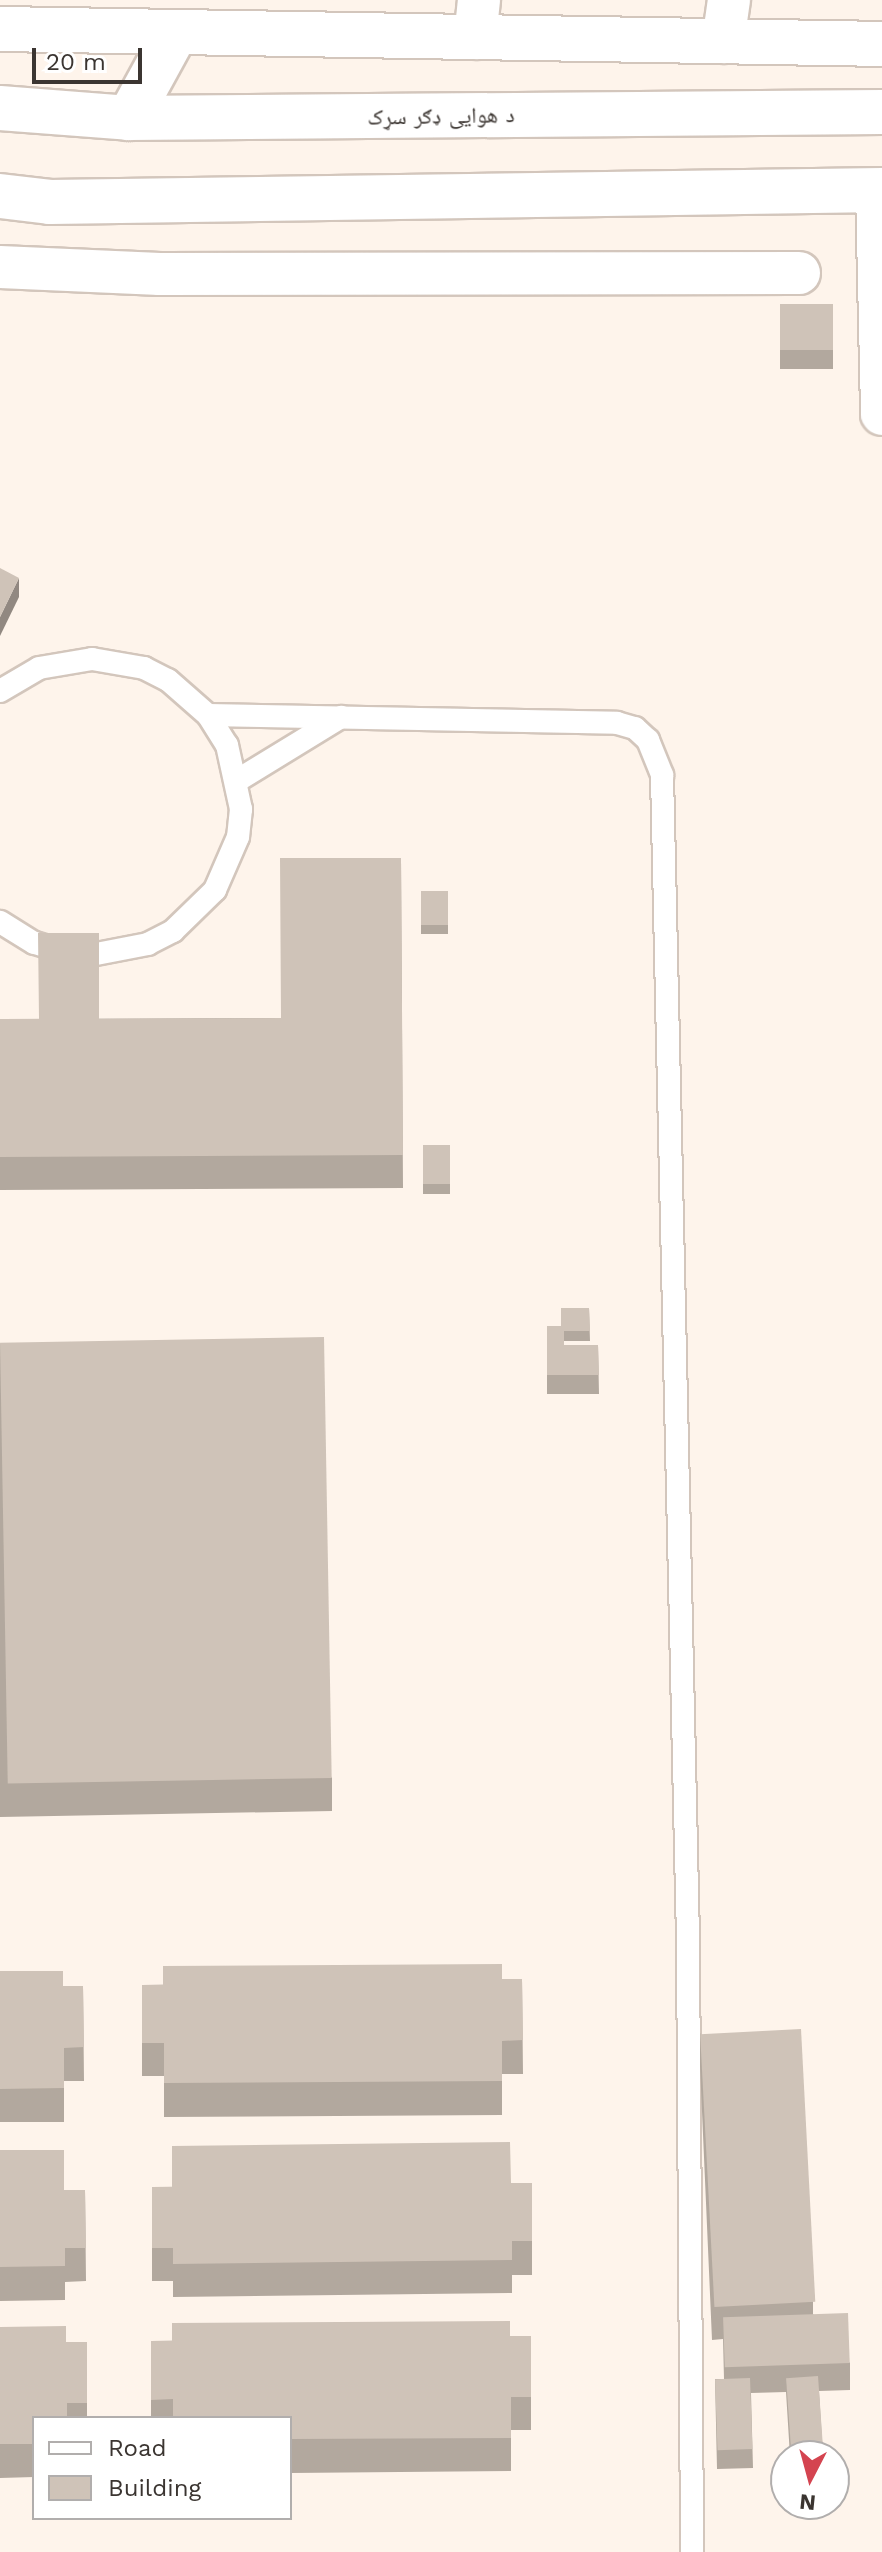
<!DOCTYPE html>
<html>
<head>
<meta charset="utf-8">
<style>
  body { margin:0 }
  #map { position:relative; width:882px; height:2552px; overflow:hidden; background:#fef4eb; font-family:"Work Sans","Noto Naskh Arabic",sans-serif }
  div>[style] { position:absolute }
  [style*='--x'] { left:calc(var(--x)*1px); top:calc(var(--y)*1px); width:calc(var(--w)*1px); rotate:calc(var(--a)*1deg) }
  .roads { filter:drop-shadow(2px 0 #d3c6bc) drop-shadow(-2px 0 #d3c6bc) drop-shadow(0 2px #d3c6bc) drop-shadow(0 -2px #d3c6bc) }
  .lane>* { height:22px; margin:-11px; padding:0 11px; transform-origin:11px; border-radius:11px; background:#fff }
  .street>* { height:42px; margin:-21px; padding:0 21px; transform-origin:21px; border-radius:21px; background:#fff }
  .secondary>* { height:44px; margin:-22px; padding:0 22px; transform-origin:22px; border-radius:22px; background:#fff }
  .primary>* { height:44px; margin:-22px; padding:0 22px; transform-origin:22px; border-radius:22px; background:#fff }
  .wall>* { inset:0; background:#b2a89e; transform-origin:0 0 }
  .shaded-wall>* { inset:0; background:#918881 }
  .building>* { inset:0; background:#cfc3b8; transform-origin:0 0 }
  span { translate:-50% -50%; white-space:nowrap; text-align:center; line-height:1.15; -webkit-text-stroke:7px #fff; paint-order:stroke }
  .street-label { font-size:22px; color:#3b3531 }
  .legend { position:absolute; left:32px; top:2416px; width:260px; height:104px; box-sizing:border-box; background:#fff; border:2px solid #b1aead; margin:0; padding:10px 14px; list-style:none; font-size:24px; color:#3b3531 }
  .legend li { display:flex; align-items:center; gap:16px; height:40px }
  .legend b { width:40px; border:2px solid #b1aead }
  .north { position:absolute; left:770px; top:2440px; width:80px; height:80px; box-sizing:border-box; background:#fff; border:2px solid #b1aead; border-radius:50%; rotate:186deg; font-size:22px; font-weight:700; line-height:32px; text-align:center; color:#3b3531 }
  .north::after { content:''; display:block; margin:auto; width:28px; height:36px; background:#d44450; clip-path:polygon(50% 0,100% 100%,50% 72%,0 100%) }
  .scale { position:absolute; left:32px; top:48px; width:110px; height:36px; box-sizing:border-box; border:4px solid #3b3531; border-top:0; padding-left:10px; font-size:24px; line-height:28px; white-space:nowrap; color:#3b3531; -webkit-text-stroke:6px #fff; paint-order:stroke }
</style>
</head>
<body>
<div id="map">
  <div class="roads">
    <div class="lane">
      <div style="--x:0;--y:691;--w:45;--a:-30.5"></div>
      <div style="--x:39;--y:668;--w:54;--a:-9.6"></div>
      <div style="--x:92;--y:659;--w:53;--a:9.8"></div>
      <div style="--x:144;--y:668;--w:27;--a:27"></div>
      <div style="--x:168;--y:680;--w:53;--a:41.2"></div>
      <div style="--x:208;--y:715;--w:36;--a:58"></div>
      <div style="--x:227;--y:745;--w:66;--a:77.7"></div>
      <div style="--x:241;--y:809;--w:28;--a:96"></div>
      <div style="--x:238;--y:837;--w:58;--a:113.5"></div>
      <div style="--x:215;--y:890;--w:59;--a:135.7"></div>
      <div style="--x:173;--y:931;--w:28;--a:153"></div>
      <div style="--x:148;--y:944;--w:58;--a:169.1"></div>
      <div style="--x:91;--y:955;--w:30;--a:-172"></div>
      <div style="--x:61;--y:951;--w:28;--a:-163"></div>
      <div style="--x:34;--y:943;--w:40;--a:-148"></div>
      <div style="--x:208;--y:715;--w:409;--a:1.1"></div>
      <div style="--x:617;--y:723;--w:19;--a:16"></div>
      <div style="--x:635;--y:728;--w:18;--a:43"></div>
      <div style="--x:648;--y:740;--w:38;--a:68"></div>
      <div style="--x:662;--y:775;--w:1166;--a:88.72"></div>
      <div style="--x:688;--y:1941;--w:611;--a:89.62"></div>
      <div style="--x:238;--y:780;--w:121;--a:-31.5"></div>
    </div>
    <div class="street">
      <div style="--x:475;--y:38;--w:38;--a:-84"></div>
      <div style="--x:723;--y:42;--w:42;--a:-81.9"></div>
      <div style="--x:877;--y:190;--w:224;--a:88.7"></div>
      <div style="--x:0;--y:267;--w:160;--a:2.5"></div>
      <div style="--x:160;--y:274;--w:639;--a:-0.09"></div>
    </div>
    <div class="secondary">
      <div style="--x:0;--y:29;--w:882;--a:0.97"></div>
    </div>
    <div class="primary">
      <div style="--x:0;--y:108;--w:129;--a:4.4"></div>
      <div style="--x:129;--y:118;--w:753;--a:-0.46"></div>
      <div style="--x:129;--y:118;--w:96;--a:-61.3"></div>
      <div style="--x:0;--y:196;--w:50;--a:6.8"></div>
      <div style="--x:50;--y:202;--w:832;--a:-0.83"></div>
    </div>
  </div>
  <div class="wall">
    <div style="left:780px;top:304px;width:53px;height:65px"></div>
    <div style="clip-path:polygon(401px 858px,403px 1188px,0 1190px,0 1019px,281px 1018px)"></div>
    <div style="left:448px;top:891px;width:43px;height:27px;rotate:90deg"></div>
    <div style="left:423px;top:1145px;width:27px;height:49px"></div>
    <div style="clip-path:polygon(589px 1308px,590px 1341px,564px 1341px,564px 1345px,598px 1345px,599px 1394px,547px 1394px,547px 1326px,561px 1326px)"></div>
    <div style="clip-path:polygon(0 1343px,332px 1778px,332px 1811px,0 1817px)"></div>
    <div style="clip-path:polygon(0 1971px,63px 1986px,83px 1986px,84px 2081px,64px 2081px,64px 2122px,0 2122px)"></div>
    <div style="clip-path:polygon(522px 1979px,523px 2074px,502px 2074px,502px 2115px,164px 2117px,164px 2076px,142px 2076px,142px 1985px)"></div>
    <div style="clip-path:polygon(700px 2033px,813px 2302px,813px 2314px,850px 2363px,850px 2390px,819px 2391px,823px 2456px,790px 2456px,786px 2392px,751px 2393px,753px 2468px,717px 2469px,715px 2379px,724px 2379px,723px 2339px,712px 2340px,700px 2066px)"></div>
    <div style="clip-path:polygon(0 2150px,64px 2190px,85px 2190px,86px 2281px,65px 2282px,65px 2300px,0 2301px)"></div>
    <div style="clip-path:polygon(532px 2183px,532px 2275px,512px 2275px,512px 2293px,173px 2297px,173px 2281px,152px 2281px,152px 2187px)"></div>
    <div style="clip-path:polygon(0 2327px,66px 2342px,87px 2342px,87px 2418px,34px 2418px,34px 2477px,0 2478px)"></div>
    <div style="clip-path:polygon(531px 2336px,531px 2430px,511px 2430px,511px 2471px,290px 2473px,290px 2418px,151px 2418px,151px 2341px)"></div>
  </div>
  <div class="shaded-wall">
    <div style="clip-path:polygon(19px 578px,19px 597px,0 636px,0 617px)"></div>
  </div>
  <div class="building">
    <div style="left:780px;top:304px;width:53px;height:46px"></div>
    <div style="clip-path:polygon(0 568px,19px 578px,0 617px)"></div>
    <div style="clip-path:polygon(280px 858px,401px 858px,403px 1155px,0 1157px,0 1019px,39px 1019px,38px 933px,99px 933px,99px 1019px,281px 1018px)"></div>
    <div style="left:448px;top:891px;width:34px;height:27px;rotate:90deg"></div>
    <div style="left:423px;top:1145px;width:27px;height:39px"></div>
    <div style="clip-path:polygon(561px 1308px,589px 1308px,590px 1331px,564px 1331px,564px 1326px,561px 1326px)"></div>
    <div style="clip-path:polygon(547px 1326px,564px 1326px,564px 1345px,598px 1345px,599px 1375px,547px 1375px)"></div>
    <div style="left:324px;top:1337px;width:441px;height:324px;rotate:89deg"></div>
    <div style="clip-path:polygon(502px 1964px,502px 1979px,522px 1979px,523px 2040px,502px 2041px,502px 2081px,164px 2083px,164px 2043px,142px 2043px,142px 1985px,163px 1985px,163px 1966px)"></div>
    <div style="clip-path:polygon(0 1971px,63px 1971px,63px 1986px,83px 1986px,84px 2047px,64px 2048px,64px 2088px,0 2089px)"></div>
    <div style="left:801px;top:2029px;width:273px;height:101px;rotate:87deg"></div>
    <div style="clip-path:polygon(510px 2142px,511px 2183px,532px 2183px,532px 2241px,512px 2241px,512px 2260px,173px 2264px,173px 2248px,152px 2248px,152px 2187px,172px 2187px,172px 2146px)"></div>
    <div style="clip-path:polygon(0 2150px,64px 2150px,64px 2190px,85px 2190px,86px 2248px,65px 2248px,65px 2266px,0 2267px)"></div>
    <div style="left:848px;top:2313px;width:50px;height:125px;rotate:88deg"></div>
    <div style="clip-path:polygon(510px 2321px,510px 2336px,531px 2336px,531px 2397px,511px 2397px,511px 2438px,290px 2439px,290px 2418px,173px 2418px,173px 2399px,151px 2400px,151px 2341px,172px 2341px,172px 2323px)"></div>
    <div style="clip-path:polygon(66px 2326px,66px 2342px,87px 2342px,87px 2403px,67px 2403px,67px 2418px,34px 2418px,34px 2444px,0 2444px,0 2327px)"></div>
    <div style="left:818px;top:2376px;width:72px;height:32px;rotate:86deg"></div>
    <div style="left:750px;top:2378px;width:71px;height:35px;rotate:88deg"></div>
  </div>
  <div class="street-label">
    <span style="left:441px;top:116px;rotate:-1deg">د هوایی ډګر سړک</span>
  </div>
  <ul class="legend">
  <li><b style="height:10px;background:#fff"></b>Road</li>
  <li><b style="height:22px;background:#cfc3b8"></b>Building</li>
  </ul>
  <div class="north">N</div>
  <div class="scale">20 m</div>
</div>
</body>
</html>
